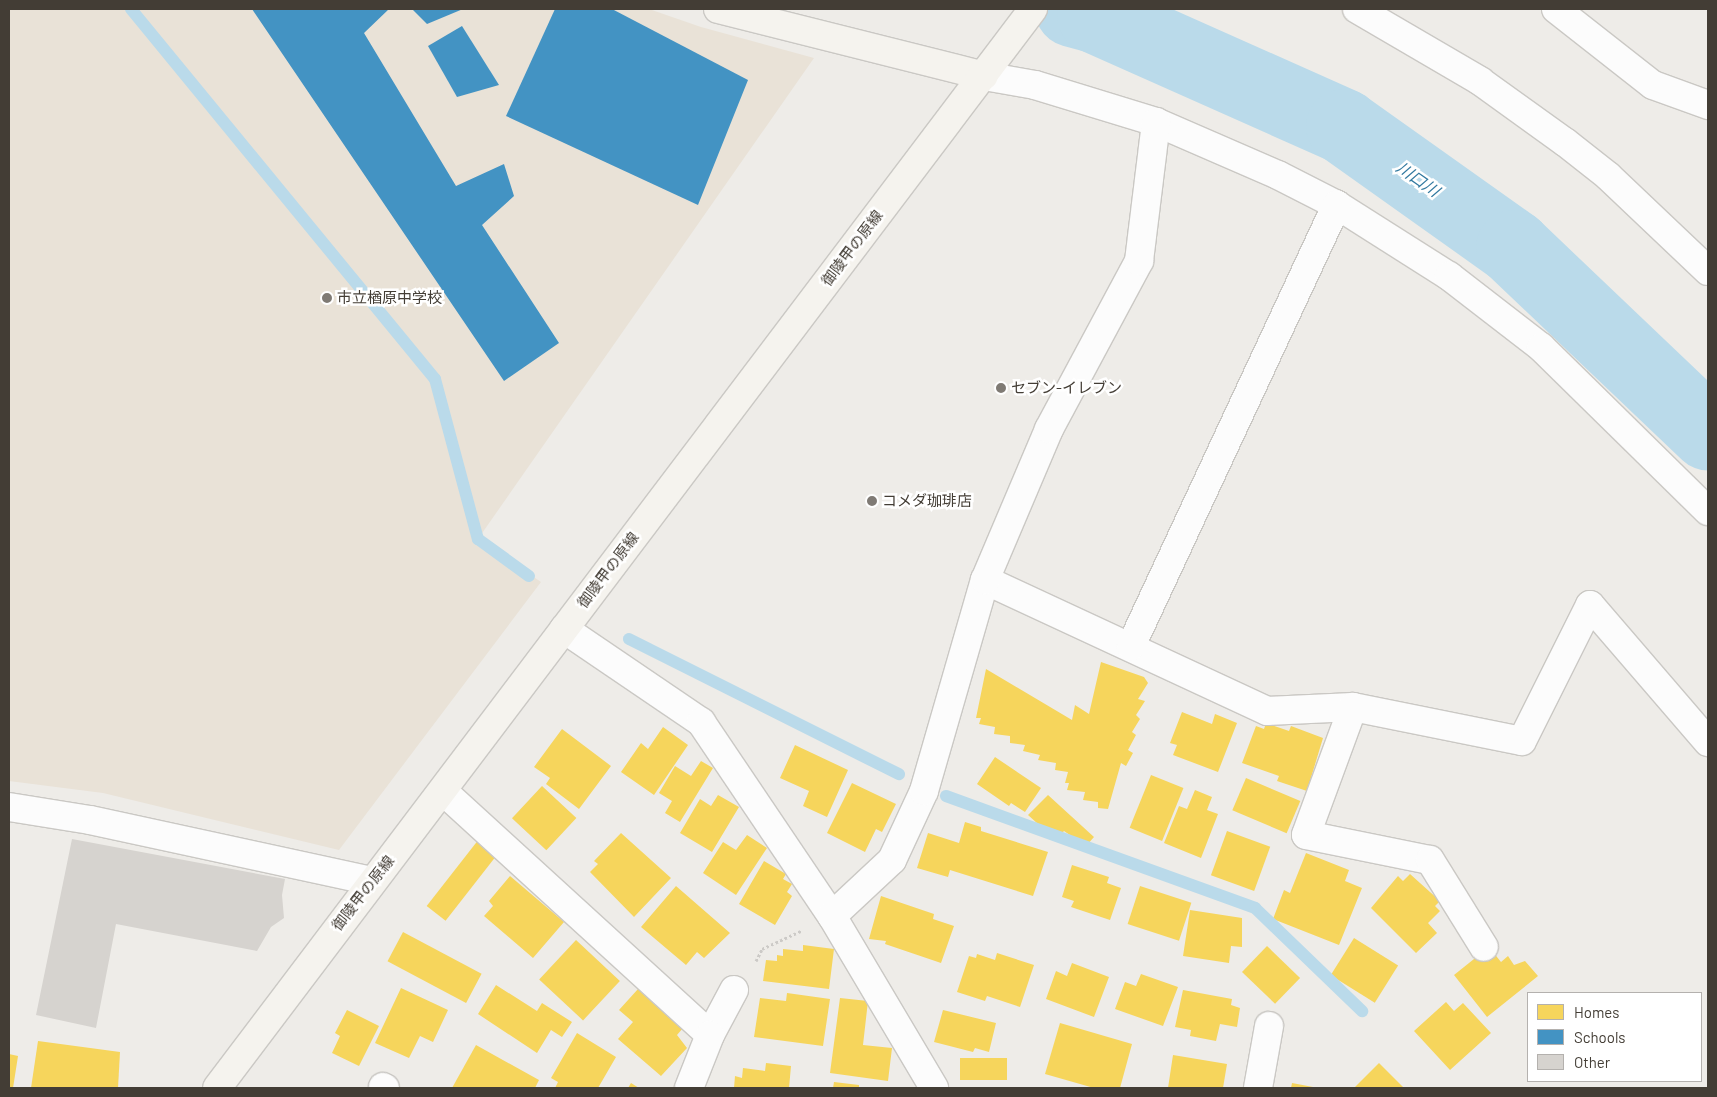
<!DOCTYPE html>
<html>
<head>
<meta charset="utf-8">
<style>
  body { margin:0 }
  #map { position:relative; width:1717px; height:1097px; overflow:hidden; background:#eeece8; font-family:Barlow,"Noto Sans JP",sans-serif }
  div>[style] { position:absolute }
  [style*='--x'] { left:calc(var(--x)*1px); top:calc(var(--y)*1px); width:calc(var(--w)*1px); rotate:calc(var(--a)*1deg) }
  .education>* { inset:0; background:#e9e2d7 }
  .homes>* { inset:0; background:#f6d55c; transform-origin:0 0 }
  .schools>* { inset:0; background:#4393c3 }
  .stream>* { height:12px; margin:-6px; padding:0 6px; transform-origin:6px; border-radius:6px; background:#badaea }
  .river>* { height:75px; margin:-37.5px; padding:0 37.5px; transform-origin:37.5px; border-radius:37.5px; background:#badaea }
  .building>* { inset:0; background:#d6d3cf }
  .path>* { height:3px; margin-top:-1.5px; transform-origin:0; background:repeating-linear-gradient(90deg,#cccac7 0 2.5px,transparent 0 5px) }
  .roads { filter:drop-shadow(1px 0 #cac8c4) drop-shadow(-1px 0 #cac8c4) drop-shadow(0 1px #cac8c4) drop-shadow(0 -1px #cac8c4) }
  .street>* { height:28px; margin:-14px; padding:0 14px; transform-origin:14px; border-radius:14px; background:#fcfcfc }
  .secondary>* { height:28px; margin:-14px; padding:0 14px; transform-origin:14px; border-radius:14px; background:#f5f3ee }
  .dots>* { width:14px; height:14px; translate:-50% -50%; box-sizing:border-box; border:2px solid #fff; border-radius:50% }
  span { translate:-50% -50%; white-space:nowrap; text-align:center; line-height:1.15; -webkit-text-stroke:5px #fff; paint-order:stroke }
  .street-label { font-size:15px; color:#433d35 }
  .poi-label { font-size:15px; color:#433d35 }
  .left { translate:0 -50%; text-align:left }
  .water-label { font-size:16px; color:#337aa0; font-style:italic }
  .frame { position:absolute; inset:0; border:10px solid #433d35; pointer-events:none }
  .legend { position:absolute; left:1527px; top:992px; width:175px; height:90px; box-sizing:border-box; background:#fff; border:1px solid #b4b1ae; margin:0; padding:6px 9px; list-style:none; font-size:15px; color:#433d35 }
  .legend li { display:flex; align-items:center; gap:10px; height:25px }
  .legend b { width:25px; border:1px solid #b4b1ae }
</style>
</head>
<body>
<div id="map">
  <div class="education">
    <div style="clip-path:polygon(9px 9px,649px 9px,701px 27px,814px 58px,478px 539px,541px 582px,339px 850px,103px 793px,9px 781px)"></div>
  </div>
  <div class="homes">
    <div style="clip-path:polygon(1101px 662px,1144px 677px,1148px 683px,1138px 699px,1145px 701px,1136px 715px,1140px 719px,1132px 732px,1136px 735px,1128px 750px,1133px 753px,1126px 766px,1121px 763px,1108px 809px,1098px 808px,1098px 802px,1083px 800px,1085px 792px,1067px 790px,1069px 783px,1065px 783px,1068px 772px,1055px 770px,1056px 763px,1038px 760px,1040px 755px,1023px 751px,1025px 745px,1010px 743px,1010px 736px,994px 734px,995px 727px,979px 724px,981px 718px,976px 718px,986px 669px,1072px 720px,1075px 705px,1089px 714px)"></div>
    <div style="clip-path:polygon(1182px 712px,1212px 724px,1215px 714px,1237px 723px,1218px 772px,1173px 755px,1177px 745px,1170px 743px)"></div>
    <div style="clip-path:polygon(1266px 723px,1289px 731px,1291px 726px,1323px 738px,1307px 791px,1277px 781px,1279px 776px,1242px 763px,1256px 726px,1264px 729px)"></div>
    <div style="clip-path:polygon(663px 727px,688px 745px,654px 795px,621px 772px,641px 743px,648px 749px)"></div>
    <div style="clip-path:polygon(562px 729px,611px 766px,579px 809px,546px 784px,550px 778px,534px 767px)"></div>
    <div style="clip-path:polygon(795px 745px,848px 770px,827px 817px,803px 806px,809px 791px,780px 778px)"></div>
    <div style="clip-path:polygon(995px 757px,1041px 788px,1025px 812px,1011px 803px,1009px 806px,977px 784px)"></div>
    <div style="clip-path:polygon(701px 761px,713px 768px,680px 822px,665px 813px,672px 801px,659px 793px,675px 766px,691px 776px)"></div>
    <div style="left:1151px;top:775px;width:35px;height:57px;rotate:22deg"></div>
    <div style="left:1246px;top:778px;width:59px;height:35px;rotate:23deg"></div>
    <div style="clip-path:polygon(852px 783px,896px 804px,882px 832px,876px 829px,865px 852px,827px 833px)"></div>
    <div style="left:542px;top:786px;width:47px;height:44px;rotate:43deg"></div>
    <div style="clip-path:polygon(1195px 790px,1212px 797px,1207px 810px,1218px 814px,1201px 858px,1164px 843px,1179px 806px,1187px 809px)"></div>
    <div style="clip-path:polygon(718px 795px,739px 807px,712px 852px,680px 833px,700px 799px,711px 806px)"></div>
    <div style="clip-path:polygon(1048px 795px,1094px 837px,1086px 846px,1064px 831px,1059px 836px,1048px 833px,1028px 815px)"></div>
    <div style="clip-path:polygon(965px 822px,981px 827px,981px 831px,1048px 852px,1033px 896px,950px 870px,948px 877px,917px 868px,928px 833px,959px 843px)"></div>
    <div style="left:1227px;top:831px;width:46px;height:47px;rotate:20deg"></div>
    <div style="clip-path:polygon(621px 833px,671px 878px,634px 917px,590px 872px,598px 864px,594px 861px)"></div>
    <div style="clip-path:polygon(747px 835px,767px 848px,736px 895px,703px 873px,723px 842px,736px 850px)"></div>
    <div style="left:479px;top:839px;width:24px;height:85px;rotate:38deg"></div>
    <div style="clip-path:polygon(1306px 853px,1349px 870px,1345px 881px,1362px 888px,1339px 945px,1273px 919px,1284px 890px,1290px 893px)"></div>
    <div style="clip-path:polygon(764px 861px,786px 874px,783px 879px,792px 884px,787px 892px,792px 896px,775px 925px,739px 904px)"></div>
    <div style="clip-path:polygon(1072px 865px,1109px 877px,1107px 883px,1121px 888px,1110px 920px,1071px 907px,1074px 901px,1062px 897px)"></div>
    <div style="clip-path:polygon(1410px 874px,1440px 901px,1435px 906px,1440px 911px,1428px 923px,1437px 933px,1416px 953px,1371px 908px,1398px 876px,1403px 881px)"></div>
    <div style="clip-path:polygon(510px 876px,564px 922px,533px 958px,484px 916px,493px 906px,489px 901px)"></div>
    <div style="clip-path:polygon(676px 886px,730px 933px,704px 958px,697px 952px,686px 965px,641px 927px)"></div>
    <div style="left:1140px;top:886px;width:54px;height:40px;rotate:18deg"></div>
    <div style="clip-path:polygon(881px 896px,934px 914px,933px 919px,954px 926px,941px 963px,885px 944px,886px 941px,869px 939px)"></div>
    <div style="clip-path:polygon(1190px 910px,1242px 918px,1242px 947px,1231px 946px,1229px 963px,1183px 956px)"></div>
    <div style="left:403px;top:932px;width:89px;height:33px;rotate:28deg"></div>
    <div style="left:1354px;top:938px;width:52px;height:44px;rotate:32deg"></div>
    <div style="left:576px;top:940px;width:60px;height:54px;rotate:43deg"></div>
    <div style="clip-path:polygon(803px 945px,834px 949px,829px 989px,763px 981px,766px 960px,777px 961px,777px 955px,783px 956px,783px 949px,803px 951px)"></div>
    <div style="left:1267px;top:946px;width:46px;height:36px;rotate:44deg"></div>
    <div style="clip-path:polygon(1489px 947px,1501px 962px,1508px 956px,1514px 965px,1525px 961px,1538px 976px,1487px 1017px,1454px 975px)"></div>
    <div style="clip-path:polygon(997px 953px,1034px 965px,1020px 1007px,987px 996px,985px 1001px,957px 992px,969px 956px,976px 958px,977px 954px,995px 960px)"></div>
    <div style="clip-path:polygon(1072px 963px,1109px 977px,1094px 1017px,1046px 999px,1056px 971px,1067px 976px)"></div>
    <div style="clip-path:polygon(1141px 974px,1178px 987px,1163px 1026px,1115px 1009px,1125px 982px,1136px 986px)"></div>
    <div style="clip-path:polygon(496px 985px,537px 1011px,542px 1003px,572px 1022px,562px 1037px,551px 1030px,537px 1053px,478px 1014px)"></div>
    <div style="clip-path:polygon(401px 988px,448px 1010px,433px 1042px,420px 1036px,409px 1058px,375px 1043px)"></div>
    <div style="clip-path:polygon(638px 989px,683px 1028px,677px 1035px,687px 1048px,661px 1076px,618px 1039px,633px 1022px,619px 1010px)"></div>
    <div style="clip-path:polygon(1183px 990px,1232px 999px,1231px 1005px,1240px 1008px,1237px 1027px,1220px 1024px,1216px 1041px,1190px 1036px,1191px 1030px,1175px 1027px)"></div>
    <div style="clip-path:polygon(787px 993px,830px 999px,823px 1046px,754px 1037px,760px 998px,786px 1001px)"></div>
    <div style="clip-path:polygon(840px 998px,868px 1001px,863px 1045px,892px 1048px,888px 1081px,830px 1073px)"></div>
    <div style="clip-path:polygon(1446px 1002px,1454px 1011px,1463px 1003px,1491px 1033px,1450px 1070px,1414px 1031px)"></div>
    <div style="clip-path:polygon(347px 1010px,379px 1026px,359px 1066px,332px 1053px,340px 1036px,335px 1033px)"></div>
    <div style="clip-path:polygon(943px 1010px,996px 1023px,989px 1052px,975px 1048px,973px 1052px,934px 1042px)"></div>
    <div style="clip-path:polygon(1060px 1023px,1132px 1044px,1120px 1088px,1094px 1088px,1045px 1074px)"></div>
    <div style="clip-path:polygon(577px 1033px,616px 1057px,598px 1088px,555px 1088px,558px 1082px,551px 1078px)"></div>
    <div style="clip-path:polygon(38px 1041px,120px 1052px,118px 1088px,31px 1088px)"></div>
    <div style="clip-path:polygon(476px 1045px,539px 1080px,535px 1088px,452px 1088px)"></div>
    <div style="clip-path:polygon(9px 1054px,18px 1056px,13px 1088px,9px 1088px)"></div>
    <div style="clip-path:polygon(1173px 1055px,1227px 1064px,1223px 1088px,1168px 1088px)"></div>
    <div style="left:960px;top:1058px;width:47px;height:22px"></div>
    <div style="clip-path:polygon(766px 1063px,791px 1066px,789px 1088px,734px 1088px,735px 1076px,742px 1078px,743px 1068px,765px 1071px)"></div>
    <div style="clip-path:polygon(1379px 1063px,1404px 1088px,1354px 1088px)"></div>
    <div style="clip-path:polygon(834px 1082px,859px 1085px,859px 1088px,833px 1088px)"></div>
    <div style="clip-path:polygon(631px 1083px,639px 1088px,628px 1088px)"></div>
    <div style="clip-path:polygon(1292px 1083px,1313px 1087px,1312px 1088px,1291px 1088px)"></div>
  </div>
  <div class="schools">
    <div style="clip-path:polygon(252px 9px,389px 9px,364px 33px,456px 186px,504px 164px,514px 196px,482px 225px,559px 343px,504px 381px)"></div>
    <div style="clip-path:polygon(412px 9px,463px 9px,427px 24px)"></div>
    <div style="clip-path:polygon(555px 9px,612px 9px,748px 80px,698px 205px,506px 116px)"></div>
    <div style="clip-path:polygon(462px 26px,499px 85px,457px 97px,428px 46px)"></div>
  </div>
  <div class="stream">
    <div style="--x:131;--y:9;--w:479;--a:50.6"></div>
    <div style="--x:435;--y:379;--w:166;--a:75"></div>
    <div style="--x:478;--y:539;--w:63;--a:36"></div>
    <div style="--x:629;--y:639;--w:302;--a:26.6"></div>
    <div style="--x:946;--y:796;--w:329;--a:19.9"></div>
    <div style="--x:1255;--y:908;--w:149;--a:43.9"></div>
  </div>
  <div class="river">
    <div style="--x:1072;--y:9;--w:23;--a:15"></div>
    <div style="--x:1094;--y:15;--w:273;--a:24"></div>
    <div style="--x:1343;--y:126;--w:209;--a:35.4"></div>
    <div style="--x:1513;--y:247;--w:269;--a:43.6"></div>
  </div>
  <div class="building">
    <div style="clip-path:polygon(72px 839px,285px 879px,282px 895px,284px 918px,271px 927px,257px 951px,116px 924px,96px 1028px,36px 1015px)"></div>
  </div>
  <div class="path">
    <div style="--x:756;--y:961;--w:13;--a:-63"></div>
    <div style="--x:762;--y:949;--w:43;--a:-24.8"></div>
  </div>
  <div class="roads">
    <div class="street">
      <div style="--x:1357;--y:9;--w:143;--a:30.3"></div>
      <div style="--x:1480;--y:81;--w:105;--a:35.7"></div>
      <div style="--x:1565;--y:142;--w:55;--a:38.3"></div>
      <div style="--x:1608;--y:176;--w:138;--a:43.5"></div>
      <div style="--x:1556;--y:9;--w:123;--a:38.1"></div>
      <div style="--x:1653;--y:85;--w:59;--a:20"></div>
      <div style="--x:984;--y:76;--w:52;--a:10"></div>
      <div style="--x:1035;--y:85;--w:127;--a:17"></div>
      <div style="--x:1156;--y:122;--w:133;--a:23.5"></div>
      <div style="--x:1278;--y:175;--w:66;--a:27"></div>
      <div style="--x:1337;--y:205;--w:133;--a:32.4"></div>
      <div style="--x:1449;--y:276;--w:116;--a:37.7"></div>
      <div style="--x:1541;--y:347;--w:234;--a:44.5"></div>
      <div style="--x:985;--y:580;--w:311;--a:24.9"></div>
      <div style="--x:1267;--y:711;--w:86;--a:-2.7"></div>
      <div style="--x:1353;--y:707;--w:172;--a:11.4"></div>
      <div style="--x:1522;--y:741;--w:152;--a:-63.4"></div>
      <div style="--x:1590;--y:605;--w:181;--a:49.3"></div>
      <div style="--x:564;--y:629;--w:166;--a:34.2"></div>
      <div style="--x:701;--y:722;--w:234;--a:56"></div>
      <div style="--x:832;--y:916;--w:200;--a:59.3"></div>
      <div style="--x:1131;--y:646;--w:487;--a:-65"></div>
      <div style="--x:1353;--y:707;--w:136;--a:110.2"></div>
      <div style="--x:1306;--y:835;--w:126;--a:11.4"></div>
      <div style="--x:1430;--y:860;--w:102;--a:58.2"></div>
      <div style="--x:444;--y:792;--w:360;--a:42.4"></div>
      <div style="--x:710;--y:1035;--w:51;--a:-61.9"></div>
      <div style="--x:9;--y:807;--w:82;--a:9.1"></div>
      <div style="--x:90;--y:820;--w:289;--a:12.2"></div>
      <div style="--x:832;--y:916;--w:82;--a:-43"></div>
      <div style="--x:892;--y:860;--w:76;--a:-65.1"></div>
      <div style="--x:924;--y:791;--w:220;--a:-73.9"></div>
      <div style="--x:985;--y:580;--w:164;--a:-67"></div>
      <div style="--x:1049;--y:429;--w:191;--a:-61.8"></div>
      <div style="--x:1139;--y:261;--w:140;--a:-83"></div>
      <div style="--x:383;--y:1087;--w:2;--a:27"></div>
      <div style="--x:689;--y:1088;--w:57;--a:-68.4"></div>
      <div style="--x:1258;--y:1088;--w:63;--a:-79.9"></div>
    </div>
    <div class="secondary">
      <div style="--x:718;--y:9;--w:274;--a:14.1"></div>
      <div style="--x:217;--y:1088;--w:1353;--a:-52.9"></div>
    </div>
  </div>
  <div class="dots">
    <div style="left:327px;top:298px;background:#7f7a74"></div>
    <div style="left:1001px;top:388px;background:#7f7a74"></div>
    <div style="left:872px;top:501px;background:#7f7a74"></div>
  </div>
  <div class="street-label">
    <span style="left:852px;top:248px;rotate:-53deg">御陵甲の原線</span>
    <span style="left:608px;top:570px;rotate:-53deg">御陵甲の原線</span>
    <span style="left:363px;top:893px;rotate:-52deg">御陵甲の原線</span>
  </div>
  <div class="poi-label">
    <span class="left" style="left:337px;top:298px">市立楢原中学校</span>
    <span class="left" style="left:1011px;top:388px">セブン-イレブン</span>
    <span class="left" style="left:882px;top:501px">コメダ珈琲店</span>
  </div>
  <div class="water-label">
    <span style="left:1418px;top:179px;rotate:35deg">川口川</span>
  </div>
  <div class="frame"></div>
  <ul class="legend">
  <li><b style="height:14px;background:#f6d55c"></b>Homes</li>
  <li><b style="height:14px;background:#4393c3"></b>Schools</li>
  <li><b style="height:14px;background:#d6d3cf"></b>Other</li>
  </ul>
</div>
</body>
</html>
